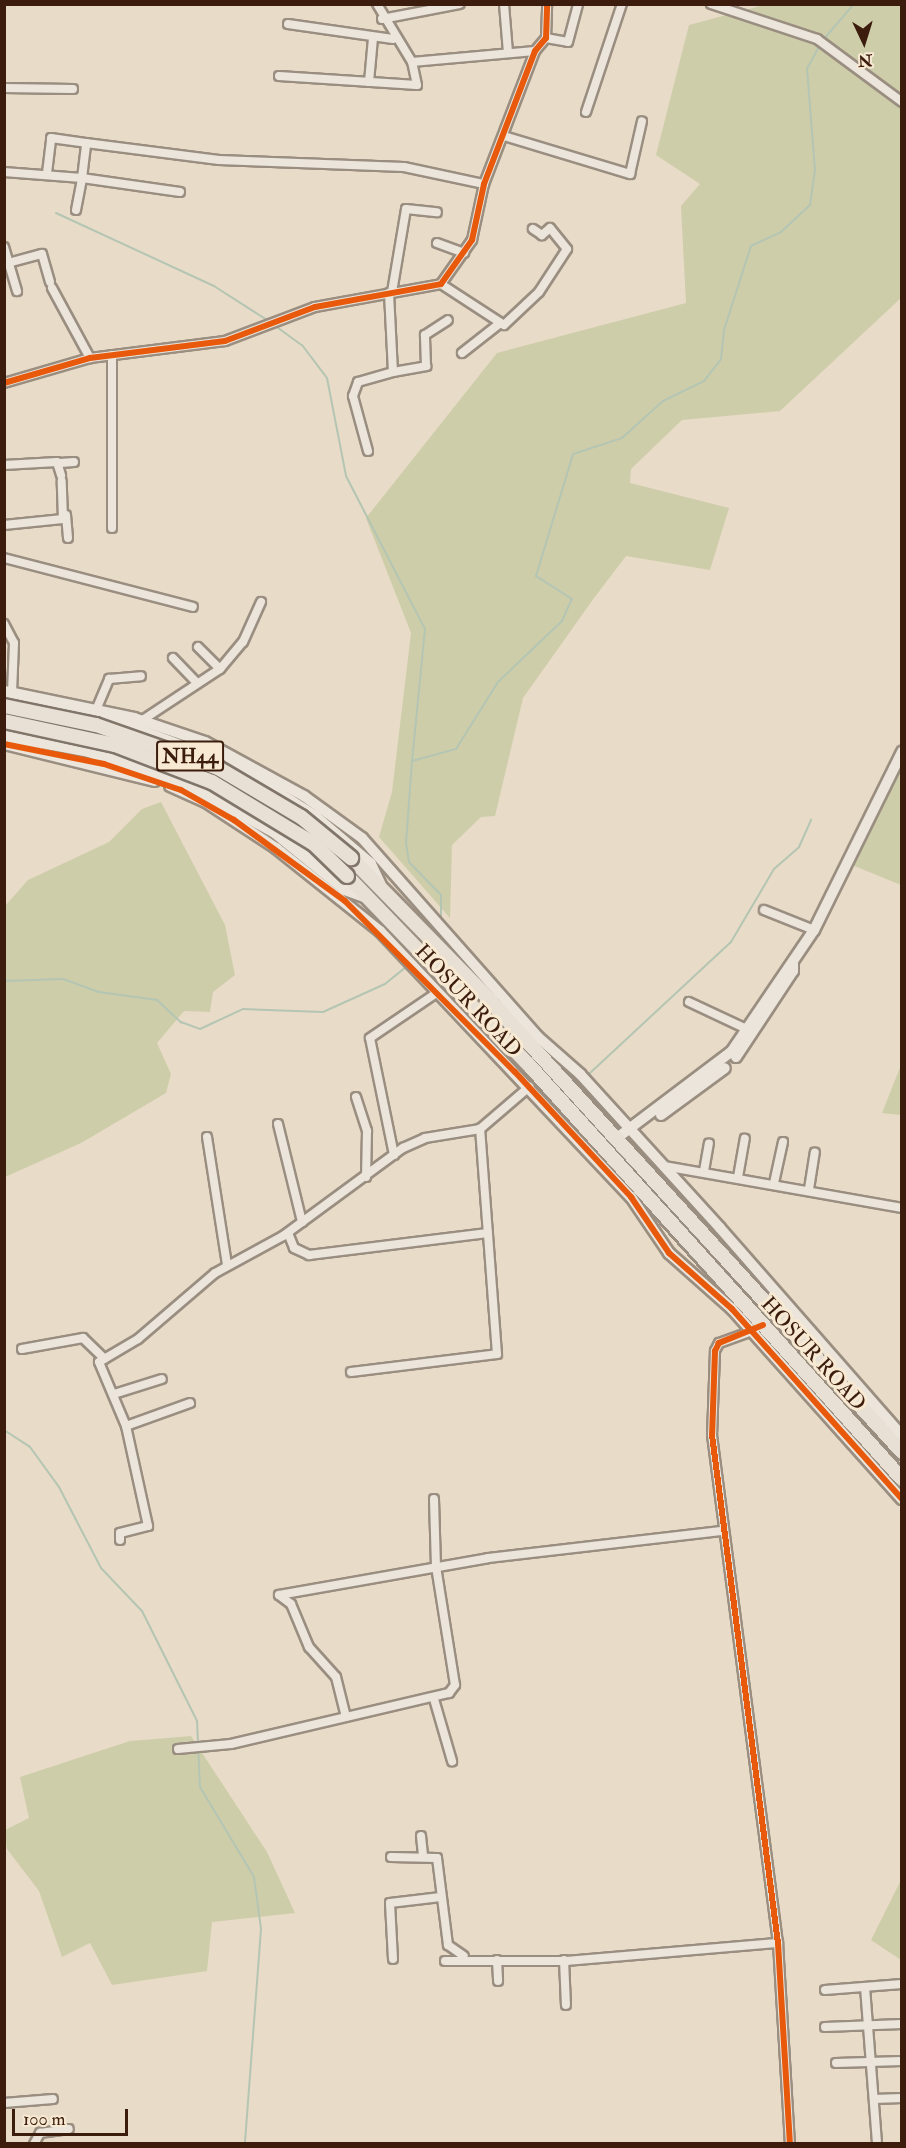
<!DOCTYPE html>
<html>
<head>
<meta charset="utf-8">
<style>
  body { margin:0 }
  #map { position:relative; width:906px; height:2148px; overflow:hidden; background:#e8dbc7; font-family:"IM FELL Double Pica",serif }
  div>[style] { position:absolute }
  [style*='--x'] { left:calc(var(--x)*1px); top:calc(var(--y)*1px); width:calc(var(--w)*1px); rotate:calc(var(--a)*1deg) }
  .green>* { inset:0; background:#cecdaa }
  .stream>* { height:2px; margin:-1px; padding:0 1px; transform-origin:1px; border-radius:1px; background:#b4c6b3 }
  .roads { filter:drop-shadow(2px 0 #9a8e81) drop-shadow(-2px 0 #9a8e81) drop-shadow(0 2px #9a8e81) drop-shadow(0 -2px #9a8e81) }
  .minor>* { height:8px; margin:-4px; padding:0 4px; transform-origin:4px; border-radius:4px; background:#ebe5db }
  .tertiary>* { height:10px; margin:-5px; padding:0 5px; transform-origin:5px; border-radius:5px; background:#ebe5db }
  .secondary>* { height:12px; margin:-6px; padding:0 6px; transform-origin:6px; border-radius:6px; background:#ebe5db }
  .trunk>* { height:14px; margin:-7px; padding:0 7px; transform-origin:7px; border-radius:7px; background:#e8e0d5 }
  .bridges { filter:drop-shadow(2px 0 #817569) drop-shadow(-2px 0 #817569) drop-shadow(0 2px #817569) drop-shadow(0 -2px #817569) }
  .trunk-bridge>* { height:14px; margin:-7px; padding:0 7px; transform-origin:7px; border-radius:7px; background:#e8e0d5 }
  .cycleway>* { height:6px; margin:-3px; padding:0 3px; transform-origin:3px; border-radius:3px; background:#e8590c }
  span { translate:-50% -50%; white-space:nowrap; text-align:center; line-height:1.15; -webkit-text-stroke:6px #f8ead2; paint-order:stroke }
  .shield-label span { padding:2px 4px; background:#f8ead2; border:2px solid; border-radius:4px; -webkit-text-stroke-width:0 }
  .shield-label { font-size:20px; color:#3b1c0d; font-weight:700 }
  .street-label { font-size:21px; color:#3b1c0d }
  .frame { position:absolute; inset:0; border:6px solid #3b1c0d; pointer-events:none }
  .north { position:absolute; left:834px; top:12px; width:60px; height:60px; -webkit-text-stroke:4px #f8ead2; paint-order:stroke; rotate:176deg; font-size:16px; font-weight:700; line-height:24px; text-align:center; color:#3b1c0d }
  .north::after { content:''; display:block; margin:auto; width:21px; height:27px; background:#3b1c0d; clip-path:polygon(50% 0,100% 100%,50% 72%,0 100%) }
  .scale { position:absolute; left:12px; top:2109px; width:116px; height:27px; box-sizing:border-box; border:3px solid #3b1c0d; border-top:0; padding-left:8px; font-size:18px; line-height:21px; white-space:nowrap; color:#3b1c0d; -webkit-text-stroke:4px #f8ead2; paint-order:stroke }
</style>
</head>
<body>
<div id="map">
  <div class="green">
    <div style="clip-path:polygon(764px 5px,901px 5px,901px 298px,780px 411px,682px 420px,631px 469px,630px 483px,729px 508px,710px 570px,626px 556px,594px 598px,523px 698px,495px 816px,481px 817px,452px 845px,450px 918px,379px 837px,392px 792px,411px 633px,366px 518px,497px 353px,686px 303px,681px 206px,700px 184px,656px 155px,689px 25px)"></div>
    <div style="clip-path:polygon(900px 771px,902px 771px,901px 885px,852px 865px)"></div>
    <div style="clip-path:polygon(161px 802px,225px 925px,235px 975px,213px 992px,210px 1012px,184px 1011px,157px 1043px,171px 1074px,166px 1093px,81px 1143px,5px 1177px,5px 906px,28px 880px,109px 842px,142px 809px)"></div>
    <div style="clip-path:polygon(901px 1065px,901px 1115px,882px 1113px)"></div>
    <div style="clip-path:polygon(191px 1736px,267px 1852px,295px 1913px,212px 1922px,207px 1971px,112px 1985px,90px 1943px,62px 1957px,39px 1891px,7px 1849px,5px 1830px,29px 1818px,20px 1777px,130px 1741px)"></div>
    <div style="clip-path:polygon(901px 1880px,901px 1960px,871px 1940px)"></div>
  </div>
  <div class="stream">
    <div style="--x:823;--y:40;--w:48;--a:-49.3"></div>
    <div style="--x:56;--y:213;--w:174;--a:24.8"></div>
    <div style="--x:214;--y:286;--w:67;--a:32.7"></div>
    <div style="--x:274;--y:325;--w:34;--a:36"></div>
    <div style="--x:302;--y:345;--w:41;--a:52.9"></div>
    <div style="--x:327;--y:378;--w:100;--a:79"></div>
    <div style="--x:346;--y:476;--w:172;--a:62.7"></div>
    <div style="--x:425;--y:629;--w:133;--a:95.6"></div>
    <div style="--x:441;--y:924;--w:29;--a:-90"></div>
    <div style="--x:441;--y:895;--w:46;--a:-134.1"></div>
    <div style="--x:409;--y:862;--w:19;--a:-99"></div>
    <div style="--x:406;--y:843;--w:82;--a:-85.8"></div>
    <div style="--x:412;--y:761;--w:46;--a:-15.3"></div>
    <div style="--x:456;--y:749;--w:79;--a:-57.9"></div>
    <div style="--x:498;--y:682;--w:88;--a:-43.6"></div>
    <div style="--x:562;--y:621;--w:24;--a:-66"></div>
    <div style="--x:572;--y:599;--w:43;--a:-147.4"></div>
    <div style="--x:536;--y:576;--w:127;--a:-73.1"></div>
    <div style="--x:573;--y:454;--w:52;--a:-18.1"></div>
    <div style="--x:622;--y:438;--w:55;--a:-42.1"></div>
    <div style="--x:663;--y:401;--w:46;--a:-26"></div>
    <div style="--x:704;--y:381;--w:28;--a:-52"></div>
    <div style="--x:721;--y:359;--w:29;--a:-84"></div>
    <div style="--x:724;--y:330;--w:88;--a:-72.2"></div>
    <div style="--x:751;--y:246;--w:33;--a:-25"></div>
    <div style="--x:781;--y:232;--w:40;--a:-43"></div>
    <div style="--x:810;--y:205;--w:35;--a:-82"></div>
    <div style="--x:815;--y:170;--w:101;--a:-94.5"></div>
    <div style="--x:807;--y:69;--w:27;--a:-62"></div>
    <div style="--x:4;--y:981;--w:59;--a:-1.9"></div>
    <div style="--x:63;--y:979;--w:38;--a:20"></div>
    <div style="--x:99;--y:992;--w:59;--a:7.9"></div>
    <div style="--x:157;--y:1000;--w:33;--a:43"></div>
    <div style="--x:181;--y:1022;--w:20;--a:20"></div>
    <div style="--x:200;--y:1029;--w:47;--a:-24.9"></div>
    <div style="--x:243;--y:1009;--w:80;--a:2.1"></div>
    <div style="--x:323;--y:1012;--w:68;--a:-24.3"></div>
    <div style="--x:385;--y:984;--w:28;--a:-39"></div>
    <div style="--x:590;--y:1073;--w:192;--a:-42.9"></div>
    <div style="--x:731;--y:942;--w:85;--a:-59.5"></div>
    <div style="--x:774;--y:869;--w:33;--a:-41"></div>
    <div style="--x:799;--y:847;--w:30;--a:-66"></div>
    <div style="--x:4;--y:1430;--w:31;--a:33"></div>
    <div style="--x:30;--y:1447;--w:49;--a:54.1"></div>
    <div style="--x:59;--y:1487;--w:91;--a:62.6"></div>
    <div style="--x:101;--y:1568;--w:59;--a:46.4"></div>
    <div style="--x:142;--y:1611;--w:123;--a:63.4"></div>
    <div style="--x:197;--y:1721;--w:66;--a:87.4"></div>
    <div style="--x:200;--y:1787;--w:105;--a:59"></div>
    <div style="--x:254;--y:1877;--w:52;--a:82.3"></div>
    <div style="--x:261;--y:1929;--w:216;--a:94.3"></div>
  </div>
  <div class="roads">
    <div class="minor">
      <div style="--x:504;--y:4;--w:49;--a:85.3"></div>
      <div style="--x:711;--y:4;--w:112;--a:18.3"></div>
      <div style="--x:817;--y:39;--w:106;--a:36.5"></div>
      <div style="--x:382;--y:19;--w:79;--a:-10.9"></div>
      <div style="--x:288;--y:24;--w:106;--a:8.1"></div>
      <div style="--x:546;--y:38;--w:22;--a:10"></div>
      <div style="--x:568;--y:42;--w:39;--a:-75"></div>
      <div style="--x:412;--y:62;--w:123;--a:-5.1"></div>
      <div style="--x:279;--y:76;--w:138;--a:3.7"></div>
      <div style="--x:417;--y:85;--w:24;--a:-102"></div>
      <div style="--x:412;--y:62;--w:68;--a:-121.1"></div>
      <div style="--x:369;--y:82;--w:44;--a:-84.8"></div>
      <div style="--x:4;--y:88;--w:69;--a:0.8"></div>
      <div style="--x:586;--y:112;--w:114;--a:-71.6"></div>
      <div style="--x:504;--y:136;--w:132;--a:16.8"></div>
      <div style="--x:630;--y:174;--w:54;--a:-77.2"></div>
      <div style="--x:4;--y:172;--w:78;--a:4.4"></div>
      <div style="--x:82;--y:178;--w:35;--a:-83"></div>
      <div style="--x:86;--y:143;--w:134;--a:7.3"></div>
      <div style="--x:219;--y:160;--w:185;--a:2.2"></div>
      <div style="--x:404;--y:167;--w:82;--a:12"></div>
      <div style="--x:47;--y:173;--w:35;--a:-83"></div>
      <div style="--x:51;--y:138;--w:35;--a:8"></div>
      <div style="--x:76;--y:210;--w:33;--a:-79"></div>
      <div style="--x:82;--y:178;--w:99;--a:8.1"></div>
      <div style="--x:437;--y:243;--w:29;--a:20"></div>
      <div style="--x:4;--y:247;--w:46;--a:73.5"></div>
      <div style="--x:8;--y:263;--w:35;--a:-15"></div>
      <div style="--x:42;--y:254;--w:29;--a:74"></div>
      <div style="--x:441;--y:284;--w:75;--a:33.1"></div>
      <div style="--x:504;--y:325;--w:48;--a:-43.3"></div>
      <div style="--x:539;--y:292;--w:51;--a:-56.9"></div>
      <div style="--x:567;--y:249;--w:27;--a:-129"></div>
      <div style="--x:550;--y:228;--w:11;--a:139"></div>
      <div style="--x:542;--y:235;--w:11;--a:-146"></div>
      <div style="--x:52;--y:288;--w:80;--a:61.5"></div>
      <div style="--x:392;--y:292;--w:84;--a:-80.4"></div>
      <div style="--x:406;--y:209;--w:31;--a:6"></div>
      <div style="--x:462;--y:353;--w:47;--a:-38.1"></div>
      <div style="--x:393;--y:372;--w:34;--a:-10"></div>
      <div style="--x:426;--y:366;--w:31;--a:-92"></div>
      <div style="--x:425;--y:335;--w:27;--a:-33"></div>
      <div style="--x:4;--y:383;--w:90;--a:-16.2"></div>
      <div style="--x:90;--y:358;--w:136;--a:-7.2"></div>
      <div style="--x:225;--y:341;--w:96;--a:-20.7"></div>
      <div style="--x:315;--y:307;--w:128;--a:-10.3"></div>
      <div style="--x:441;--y:284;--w:54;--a:-54.8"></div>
      <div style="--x:472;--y:240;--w:57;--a:-77.9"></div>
      <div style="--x:484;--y:184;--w:142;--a:-69"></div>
      <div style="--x:535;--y:51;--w:17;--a:-50"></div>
      <div style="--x:546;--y:38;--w:34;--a:-88"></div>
      <div style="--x:368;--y:451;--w:57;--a:-105.3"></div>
      <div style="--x:353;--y:396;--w:15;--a:-70"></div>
      <div style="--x:358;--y:382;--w:36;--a:-16"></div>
      <div style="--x:393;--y:372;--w:79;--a:-92.9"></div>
      <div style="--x:60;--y:463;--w:14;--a:-4"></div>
      <div style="--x:4;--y:465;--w:53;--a:-3.2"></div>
      <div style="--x:57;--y:462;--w:14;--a:73"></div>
      <div style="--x:66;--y:515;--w:23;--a:85"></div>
      <div style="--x:4;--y:525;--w:59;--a:-5.8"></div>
      <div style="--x:63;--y:519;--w:38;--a:-92"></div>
      <div style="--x:112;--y:528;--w:173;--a:-90"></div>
      <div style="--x:4;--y:558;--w:195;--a:14.5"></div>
      <div style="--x:4;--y:624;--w:21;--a:62"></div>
      <div style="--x:14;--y:643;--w:49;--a:92.3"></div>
      <div style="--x:198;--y:647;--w:31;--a:45"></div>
      <div style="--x:173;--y:658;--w:35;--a:46"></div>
      <div style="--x:96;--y:710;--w:34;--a:-67"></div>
      <div style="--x:109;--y:679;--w:32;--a:-5"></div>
      <div style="--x:141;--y:721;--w:95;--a:-33.4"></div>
      <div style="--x:220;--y:669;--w:35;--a:-50"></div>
      <div style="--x:243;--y:642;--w:44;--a:-65.8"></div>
      <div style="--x:764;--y:910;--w:54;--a:21.8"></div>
      <div style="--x:689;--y:1002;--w:68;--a:25.1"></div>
      <div style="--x:356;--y:1097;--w:36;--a:72"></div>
      <div style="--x:367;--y:1131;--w:46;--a:91.2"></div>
      <div style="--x:278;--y:1124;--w:101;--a:76.2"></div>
      <div style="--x:207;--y:1137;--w:130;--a:81.1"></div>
      <div style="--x:394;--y:1155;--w:119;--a:-101.6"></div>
      <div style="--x:370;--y:1038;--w:82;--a:-34.1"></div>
      <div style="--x:664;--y:1166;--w:242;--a:10"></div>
      <div style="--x:704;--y:1171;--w:28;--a:-80"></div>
      <div style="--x:738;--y:1177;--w:39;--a:-80"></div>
      <div style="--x:774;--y:1183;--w:42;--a:-77.6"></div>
      <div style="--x:809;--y:1189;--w:37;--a:-81"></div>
      <div style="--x:288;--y:1233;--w:16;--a:68"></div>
      <div style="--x:294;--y:1248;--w:17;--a:25"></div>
      <div style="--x:309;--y:1255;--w:180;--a:-7"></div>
      <div style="--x:755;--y:1330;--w:38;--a:160"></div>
      <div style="--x:719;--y:1343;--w:9;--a:117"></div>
      <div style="--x:715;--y:1351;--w:84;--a:92"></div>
      <div style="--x:712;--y:1435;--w:512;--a:82.6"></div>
      <div style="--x:778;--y:1943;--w:201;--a:86.6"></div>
      <div style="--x:22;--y:1349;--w:62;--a:-10.2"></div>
      <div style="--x:83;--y:1338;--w:30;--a:44"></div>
      <div style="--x:351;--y:1372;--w:147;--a:-7"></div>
      <div style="--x:497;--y:1354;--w:226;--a:-94.3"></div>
      <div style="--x:114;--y:1394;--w:50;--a:-17.4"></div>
      <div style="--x:190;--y:1403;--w:68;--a:160.2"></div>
      <div style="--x:126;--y:1426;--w:69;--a:-112.9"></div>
      <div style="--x:99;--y:1362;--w:45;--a:-30.5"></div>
      <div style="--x:138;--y:1339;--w:101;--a:-40.6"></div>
      <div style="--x:215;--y:1273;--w:77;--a:-28.6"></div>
      <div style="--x:283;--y:1236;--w:149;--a:-36.3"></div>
      <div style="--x:403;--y:1148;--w:24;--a:-24"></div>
      <div style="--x:425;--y:1138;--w:56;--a:-9.3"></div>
      <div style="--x:480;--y:1129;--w:65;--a:-40.6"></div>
      <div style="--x:120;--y:1540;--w:7;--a:-90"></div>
      <div style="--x:120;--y:1533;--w:29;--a:-14"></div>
      <div style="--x:148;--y:1526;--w:102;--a:-102.4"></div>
      <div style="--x:279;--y:1595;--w:212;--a:-10"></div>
      <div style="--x:488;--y:1558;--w:237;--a:-6.6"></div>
      <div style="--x:279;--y:1595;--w:15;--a:37"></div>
      <div style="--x:291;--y:1604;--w:47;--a:67.3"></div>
      <div style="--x:309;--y:1647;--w:40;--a:48"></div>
      <div style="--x:336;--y:1677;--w:41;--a:76"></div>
      <div style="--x:434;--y:1699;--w:65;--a:73.8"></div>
      <div style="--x:178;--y:1749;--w:53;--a:-5.4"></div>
      <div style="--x:231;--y:1744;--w:224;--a:-13.2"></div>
      <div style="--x:449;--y:1693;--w:10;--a:-53"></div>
      <div style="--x:455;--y:1685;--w:120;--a:-99.1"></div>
      <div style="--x:436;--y:1567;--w:68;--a:-91.7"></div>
      <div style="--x:421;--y:1836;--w:18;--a:84"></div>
      <div style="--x:391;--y:1857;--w:46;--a:1.2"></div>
      <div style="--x:437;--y:1858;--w:88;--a:82.8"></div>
      <div style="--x:448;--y:1945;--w:19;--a:35"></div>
      <div style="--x:393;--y:1959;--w:56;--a:-93.1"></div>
      <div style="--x:390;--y:1903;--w:51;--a:-6.7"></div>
      <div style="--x:497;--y:1960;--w:21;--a:87"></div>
      <div style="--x:564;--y:1960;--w:45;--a:87.5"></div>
      <div style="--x:445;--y:1961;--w:122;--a:0"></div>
      <div style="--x:567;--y:1961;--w:212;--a:-4.9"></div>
      <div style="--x:865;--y:1987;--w:157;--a:85.6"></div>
      <div style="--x:825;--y:1990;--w:77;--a:-4.5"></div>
      <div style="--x:825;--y:2027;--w:77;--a:-2.2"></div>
      <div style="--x:836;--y:2063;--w:66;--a:-1.7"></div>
      <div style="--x:874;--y:2099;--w:28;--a:-2"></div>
      <div style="--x:4;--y:2103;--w:49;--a:-4.7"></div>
      <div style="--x:34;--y:2144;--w:13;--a:-61"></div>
      <div style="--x:40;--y:2133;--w:29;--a:-8"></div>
    </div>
    <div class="tertiary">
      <div style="--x:4;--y:691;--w:133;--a:11.7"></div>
      <div style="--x:134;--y:718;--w:75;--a:18.7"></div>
      <div style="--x:205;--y:742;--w:113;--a:28.6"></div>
      <div style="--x:304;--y:796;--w:72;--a:35.9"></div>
      <div style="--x:362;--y:838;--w:266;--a:48.5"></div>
      <div style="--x:538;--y:1037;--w:56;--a:41.4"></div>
      <div style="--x:580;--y:1074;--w:208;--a:47.7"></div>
      <div style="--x:720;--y:1228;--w:276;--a:48.8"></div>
      <div style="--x:4;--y:744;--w:155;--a:13.8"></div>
      <div style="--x:170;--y:786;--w:39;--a:24"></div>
      <div style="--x:206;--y:802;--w:84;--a:33.3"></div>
      <div style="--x:276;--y:848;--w:133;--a:38.6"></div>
      <div style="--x:380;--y:931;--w:366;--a:46.7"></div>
      <div style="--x:631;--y:1197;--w:68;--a:55.8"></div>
      <div style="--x:669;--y:1253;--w:84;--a:41.6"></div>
      <div style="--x:732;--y:1309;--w:255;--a:48.2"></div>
      <div style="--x:736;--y:1057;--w:103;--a:-56.5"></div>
      <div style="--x:793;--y:971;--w:7;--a:-90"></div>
      <div style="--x:661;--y:1115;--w:79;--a:-36.3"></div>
      <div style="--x:617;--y:1138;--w:144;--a:-37.1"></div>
      <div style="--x:732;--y:1051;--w:146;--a:-55.9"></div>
      <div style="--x:814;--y:930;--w:199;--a:-63.7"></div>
    </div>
    <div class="secondary">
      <div style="--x:4;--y:699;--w:126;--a:12.4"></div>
      <div style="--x:127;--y:726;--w:116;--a:20.6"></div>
      <div style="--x:236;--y:767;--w:93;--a:32.3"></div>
      <div style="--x:315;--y:817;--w:72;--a:40.5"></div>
      <div style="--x:370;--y:864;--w:23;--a:65"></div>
      <div style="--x:4;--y:735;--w:86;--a:10.7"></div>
      <div style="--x:89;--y:751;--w:119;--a:19.7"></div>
      <div style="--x:201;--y:791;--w:85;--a:29"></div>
      <div style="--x:275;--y:832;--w:90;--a:39.2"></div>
      <div style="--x:345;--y:889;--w:23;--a:20"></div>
    </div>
    <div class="trunk">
      <div style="--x:351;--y:858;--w:190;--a:45.6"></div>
      <div style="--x:484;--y:994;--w:620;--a:47.61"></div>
      <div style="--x:347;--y:876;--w:262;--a:46.1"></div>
      <div style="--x:529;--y:1065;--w:557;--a:47.98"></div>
    </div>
  </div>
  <div class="bridges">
    <div class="trunk-bridge">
      <div style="--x:4;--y:706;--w:94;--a:11.7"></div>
      <div style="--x:96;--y:725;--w:129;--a:19.4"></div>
      <div style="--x:218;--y:768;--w:96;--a:30.6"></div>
      <div style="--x:301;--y:817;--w:65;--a:39.4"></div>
      <div style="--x:4;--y:721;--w:114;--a:12.2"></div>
      <div style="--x:115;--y:745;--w:104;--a:20.9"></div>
      <div style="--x:212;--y:782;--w:119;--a:31.3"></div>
      <div style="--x:314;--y:844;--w:46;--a:44.1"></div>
    </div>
  </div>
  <div class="cycleway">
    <div style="--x:4;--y:383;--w:90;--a:-16.2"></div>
    <div style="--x:90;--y:358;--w:136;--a:-7.2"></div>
    <div style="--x:225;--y:341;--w:96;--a:-20.7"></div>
    <div style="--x:315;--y:307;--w:128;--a:-10.3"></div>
    <div style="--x:441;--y:284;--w:54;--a:-54.8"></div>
    <div style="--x:472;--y:240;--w:57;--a:-77.9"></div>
    <div style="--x:484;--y:184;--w:142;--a:-69"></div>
    <div style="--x:535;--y:51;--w:17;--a:-50"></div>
    <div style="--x:546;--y:38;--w:34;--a:-88"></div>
    <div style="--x:4;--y:744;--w:102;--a:11.3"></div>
    <div style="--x:104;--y:764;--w:81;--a:18.7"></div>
    <div style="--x:181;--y:790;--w:61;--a:29.5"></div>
    <div style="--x:234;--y:820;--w:137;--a:36.1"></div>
    <div style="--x:345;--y:901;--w:241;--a:45.2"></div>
    <div style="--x:515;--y:1072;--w:171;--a:47.1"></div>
    <div style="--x:631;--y:1197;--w:68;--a:55.8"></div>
    <div style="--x:669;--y:1253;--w:84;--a:41.6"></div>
    <div style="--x:732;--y:1309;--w:255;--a:48.2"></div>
    <div style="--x:763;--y:1325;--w:48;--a:157.8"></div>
    <div style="--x:719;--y:1343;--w:9;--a:117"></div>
    <div style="--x:715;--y:1351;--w:84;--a:92"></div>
    <div style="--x:712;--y:1435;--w:512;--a:82.6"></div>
    <div style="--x:778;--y:1943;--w:201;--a:86.6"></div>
  </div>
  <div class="shield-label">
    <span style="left:190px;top:756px">NH44</span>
  </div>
  <div class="street-label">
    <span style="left:468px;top:1001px;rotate:47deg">HOSUR ROAD</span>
    <span style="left:813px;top:1354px;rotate:48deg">HOSUR ROAD</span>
  </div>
  <div class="frame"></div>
  <div class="north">N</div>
  <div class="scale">100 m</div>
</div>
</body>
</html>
